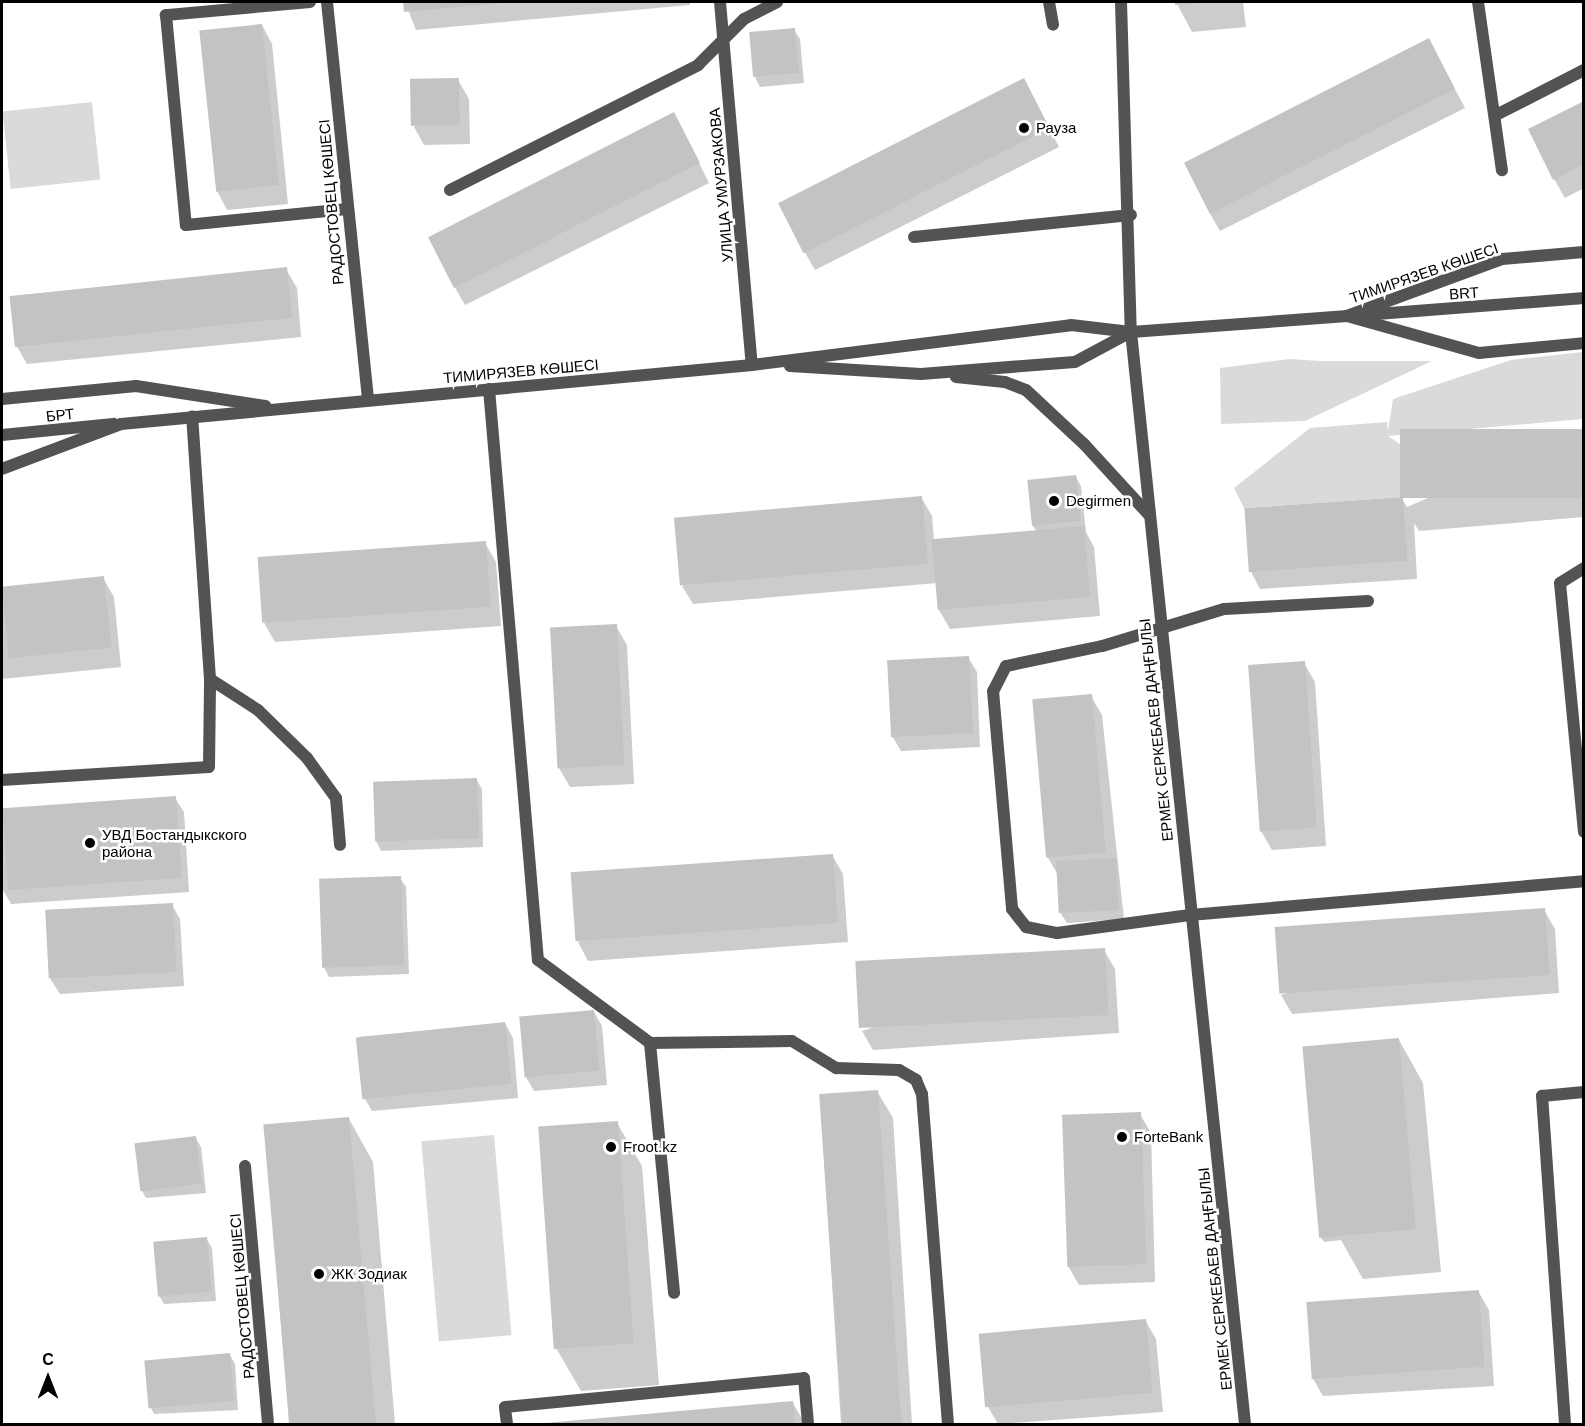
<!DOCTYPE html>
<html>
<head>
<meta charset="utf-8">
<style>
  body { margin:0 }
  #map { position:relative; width:1585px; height:1426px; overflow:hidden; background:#fff; font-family:Arial,sans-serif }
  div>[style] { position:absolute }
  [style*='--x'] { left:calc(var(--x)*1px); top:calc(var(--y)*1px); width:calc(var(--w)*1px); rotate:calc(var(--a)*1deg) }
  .green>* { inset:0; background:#dadada; transform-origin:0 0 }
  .shadow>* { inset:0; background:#0003 }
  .building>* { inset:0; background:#c3c3c3; transform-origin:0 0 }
  .service>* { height:12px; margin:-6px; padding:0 6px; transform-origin:6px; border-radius:6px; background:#535353 }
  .minor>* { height:12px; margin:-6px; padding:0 6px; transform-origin:6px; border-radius:6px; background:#535353 }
  .tertiary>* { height:12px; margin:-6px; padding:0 6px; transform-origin:6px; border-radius:6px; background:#535353 }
  .dots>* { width:16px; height:16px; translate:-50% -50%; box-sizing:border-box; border:3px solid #fff; border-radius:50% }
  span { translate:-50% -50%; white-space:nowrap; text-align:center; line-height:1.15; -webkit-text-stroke:5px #fff; paint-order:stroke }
  .poi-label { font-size:15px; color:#000 }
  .left { translate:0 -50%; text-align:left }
  .street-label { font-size:15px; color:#000 }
  .frame { position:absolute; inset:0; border:3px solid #000; pointer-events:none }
  .north { position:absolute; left:18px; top:1348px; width:60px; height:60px; -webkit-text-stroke:4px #fff; paint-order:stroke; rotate:0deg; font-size:16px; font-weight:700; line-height:24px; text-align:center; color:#000 }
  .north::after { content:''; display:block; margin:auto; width:21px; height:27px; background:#000; clip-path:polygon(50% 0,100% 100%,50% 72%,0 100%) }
</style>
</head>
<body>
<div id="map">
  <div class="green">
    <div style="left:92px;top:102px;width:78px;height:90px;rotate:84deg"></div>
    <div style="clip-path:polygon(1583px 352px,1583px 419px,1388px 436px,1401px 445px,1403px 497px,1244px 508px,1234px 488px,1310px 428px,1387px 422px,1388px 431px,1393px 399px,1511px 360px)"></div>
    <div style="clip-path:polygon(1290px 359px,1320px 361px,1432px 361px,1305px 421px,1221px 424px,1220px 368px)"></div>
    <div style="left:494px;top:1135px;width:201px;height:73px;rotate:85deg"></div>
  </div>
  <div class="shadow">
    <div style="clip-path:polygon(405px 2px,690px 2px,690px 5px,416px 30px)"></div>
    <div style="clip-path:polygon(1176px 2px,1243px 2px,1246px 27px,1192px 32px)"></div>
    <div style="clip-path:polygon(262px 25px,272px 44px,288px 204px,227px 210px,217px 191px)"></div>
    <div style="clip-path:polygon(794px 30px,800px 39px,804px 83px,760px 87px,755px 77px)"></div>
    <div style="clip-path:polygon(1429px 40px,1465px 108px,1220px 231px,1209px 212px)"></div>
    <div style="clip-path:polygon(458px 80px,469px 99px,470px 144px,424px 145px,414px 127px)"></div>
    <div style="clip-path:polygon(1034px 98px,1059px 147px,815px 270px,804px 251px)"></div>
    <div style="clip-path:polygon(1584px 103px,1584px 188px,1565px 198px,1554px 179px)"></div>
    <div style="clip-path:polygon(684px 133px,709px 183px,465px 305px,454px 286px)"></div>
    <div style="clip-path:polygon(286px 269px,297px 288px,301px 337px,27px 364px,16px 345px,11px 296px)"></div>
    <div style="clip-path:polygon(1584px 431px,1584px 517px,1419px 531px,1414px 523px,1417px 579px,1260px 589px,1250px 570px,1402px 499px,1407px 507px)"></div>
    <div style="clip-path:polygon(1076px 477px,1081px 486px,1086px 532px,1094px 547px,1100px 616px,950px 629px,939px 610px,937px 583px,693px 604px,682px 586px,921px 497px,932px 516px,934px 541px,1037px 532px,1033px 526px)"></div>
    <div style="clip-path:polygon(485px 543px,496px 562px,501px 626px,275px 642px,264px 623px)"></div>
    <div style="clip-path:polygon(103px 578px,114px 597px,121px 667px,2px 679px,2px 588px)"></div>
    <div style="clip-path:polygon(616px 626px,627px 645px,634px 784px,570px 787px,559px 768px)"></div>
    <div style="clip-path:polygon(968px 657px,977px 672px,980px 747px,901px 751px,892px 736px)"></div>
    <div style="clip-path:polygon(1304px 663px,1315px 682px,1326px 846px,1272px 850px,1261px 831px)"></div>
    <div style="clip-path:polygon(1091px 696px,1102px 715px,1124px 919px,1067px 923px,1061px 914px,1058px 875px,1047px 856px)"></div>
    <div style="clip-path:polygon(476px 779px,482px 789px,483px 847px,381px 851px,376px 841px)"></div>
    <div style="clip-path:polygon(175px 798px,184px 812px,189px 892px,11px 904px,3px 890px,2px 809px)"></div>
    <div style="clip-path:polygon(832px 855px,843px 874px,848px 942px,588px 961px,578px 942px)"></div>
    <div style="clip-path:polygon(400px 878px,406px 887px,409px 974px,329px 977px,324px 967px)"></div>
    <div style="clip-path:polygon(172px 905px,180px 919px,184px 986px,60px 994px,51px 980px,47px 913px)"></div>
    <div style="clip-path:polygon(1544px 910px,1555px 929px,1559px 993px,1292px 1014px,1281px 995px)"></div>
    <div style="clip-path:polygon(1104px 950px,1115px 969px,1119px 1033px,873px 1050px,862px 1031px)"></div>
    <div style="clip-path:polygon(594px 1012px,602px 1026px,607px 1085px,534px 1091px,526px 1077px)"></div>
    <div style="clip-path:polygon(505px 1023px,513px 1038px,518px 1098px,372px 1111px,364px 1097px,358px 1037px)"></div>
    <div style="clip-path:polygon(1399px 1040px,1423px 1083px,1441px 1272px,1363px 1279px,1341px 1240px,1324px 1242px,1321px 1238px)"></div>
    <div style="clip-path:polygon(877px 1091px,893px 1118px,912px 1424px,841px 1424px,820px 1095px)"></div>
    <div style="clip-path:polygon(1140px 1114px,1151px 1133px,1155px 1282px,1079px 1285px,1068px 1266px)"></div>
    <div style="clip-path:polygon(349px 1119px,373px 1162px,395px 1424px,289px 1424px,265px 1126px)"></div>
    <div style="clip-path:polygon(617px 1123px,642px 1166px,659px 1385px,581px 1391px,556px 1348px,539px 1128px)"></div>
    <div style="clip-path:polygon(195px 1137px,201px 1147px,206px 1193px,146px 1198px,141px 1189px,136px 1143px)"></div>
    <div style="clip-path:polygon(206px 1238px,212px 1248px,216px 1301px,164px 1304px,158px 1294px)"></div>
    <div style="clip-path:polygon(1478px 1291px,1489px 1310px,1494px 1386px,1323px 1396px,1312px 1377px)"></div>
    <div style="clip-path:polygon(1145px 1320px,1156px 1339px,1163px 1412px,998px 1424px,988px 1407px)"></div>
    <div style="clip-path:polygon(230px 1355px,235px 1364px,238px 1410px,154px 1414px,149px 1404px)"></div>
    <div style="clip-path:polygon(793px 1403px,805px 1424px,544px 1424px)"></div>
  </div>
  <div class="building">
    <div style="clip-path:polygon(403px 2px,502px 2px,502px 3px,404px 12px)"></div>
    <div style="clip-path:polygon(1175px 2px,1198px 2px,1198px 3px,1175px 5px)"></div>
    <div style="left:262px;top:24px;width:162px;height:63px;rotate:84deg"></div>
    <div style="left:795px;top:28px;width:45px;height:46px;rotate:85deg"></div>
    <div style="left:1429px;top:38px;width:57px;height:275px;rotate:63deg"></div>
    <div style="left:459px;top:78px;width:47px;height:49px;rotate:89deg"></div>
    <div style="left:1024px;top:78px;width:56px;height:276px;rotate:63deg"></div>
    <div style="clip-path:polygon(1584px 101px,1584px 164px,1553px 180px,1528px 129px)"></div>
    <div style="left:674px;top:112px;width:57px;height:276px;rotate:63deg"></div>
    <div style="left:287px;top:267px;width:51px;height:279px;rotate:84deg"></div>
    <div style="left:1584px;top:429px;width:69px;height:184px;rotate:90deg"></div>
    <div style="left:1076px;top:475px;width:46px;height:49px;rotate:84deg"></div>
    <div style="left:922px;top:496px;width:68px;height:249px;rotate:85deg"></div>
    <div style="left:1403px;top:497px;width:64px;height:159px;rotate:86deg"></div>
    <div style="left:1084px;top:526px;width:71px;height:153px;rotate:85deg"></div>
    <div style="left:486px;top:541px;width:66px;height:229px;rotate:86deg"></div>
    <div style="left:104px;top:576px;width:72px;height:103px;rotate:84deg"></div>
    <div style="left:617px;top:624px;width:141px;height:67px;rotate:87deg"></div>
    <div style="left:969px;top:656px;width:77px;height:82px;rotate:87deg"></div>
    <div style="left:1305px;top:661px;width:167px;height:57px;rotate:86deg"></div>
    <div style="left:1092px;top:694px;width:159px;height:60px;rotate:85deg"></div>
    <div style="left:477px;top:778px;width:60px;height:104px;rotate:88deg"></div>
    <div style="left:176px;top:796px;width:82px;height:174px;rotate:86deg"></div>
    <div style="left:833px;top:854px;width:69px;height:263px;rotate:86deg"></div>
    <div style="left:1116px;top:858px;width:52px;height:60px;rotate:87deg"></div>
    <div style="left:401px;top:876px;width:89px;height:82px;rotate:88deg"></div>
    <div style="left:173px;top:903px;width:69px;height:128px;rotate:87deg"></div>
    <div style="left:1545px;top:908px;width:67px;height:271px;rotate:86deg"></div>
    <div style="left:1105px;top:948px;width:67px;height:250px;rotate:87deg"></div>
    <div style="left:594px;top:1010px;width:61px;height:75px;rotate:85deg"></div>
    <div style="left:505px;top:1022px;width:62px;height:150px;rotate:84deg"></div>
    <div style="left:1399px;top:1038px;width:192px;height:97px;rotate:85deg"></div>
    <div style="left:878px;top:1090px;width:335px;height:59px;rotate:86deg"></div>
    <div style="left:1141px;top:1112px;width:152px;height:79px;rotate:88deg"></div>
    <div style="left:349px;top:1117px;width:308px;height:86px;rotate:85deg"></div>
    <div style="left:618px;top:1121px;width:223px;height:80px;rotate:86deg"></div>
    <div style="left:196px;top:1136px;width:48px;height:62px;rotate:83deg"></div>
    <div style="left:207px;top:1237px;width:55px;height:54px;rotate:85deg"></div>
    <div style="left:1479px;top:1290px;width:77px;height:173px;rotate:86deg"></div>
    <div style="left:1146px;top:1319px;width:74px;height:168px;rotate:85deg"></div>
    <div style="left:230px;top:1353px;width:48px;height:86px;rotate:85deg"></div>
    <div style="clip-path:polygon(793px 1401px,795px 1424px,545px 1424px,545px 1423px)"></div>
  </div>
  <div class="service">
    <div style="--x:310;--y:2;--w:145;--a:174.8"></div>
    <div style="--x:166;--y:15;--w:211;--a:84.6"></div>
    <div style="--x:186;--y:225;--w:162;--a:-5.7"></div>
    <div style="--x:1049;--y:2;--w:23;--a:80"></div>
    <div style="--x:1121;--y:2;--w:330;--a:88.3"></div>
    <div style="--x:1478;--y:2;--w:170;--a:81.9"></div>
    <div style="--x:1496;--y:115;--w:99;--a:-27.1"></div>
    <div style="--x:450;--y:190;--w:278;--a:-26.7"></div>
    <div style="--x:698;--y:65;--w:65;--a:-45"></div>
    <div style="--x:744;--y:19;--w:37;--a:-27"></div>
    <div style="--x:914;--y:237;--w:218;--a:-5.8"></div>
    <div style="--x:1351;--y:316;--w:234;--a:-4.4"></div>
    <div style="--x:489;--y:389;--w:573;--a:85.1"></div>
    <div style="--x:538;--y:960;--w:139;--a:36.5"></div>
    <div style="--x:650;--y:1043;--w:142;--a:-0.8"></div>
    <div style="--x:792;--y:1041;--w:52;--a:31.5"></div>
    <div style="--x:836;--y:1068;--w:63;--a:1.8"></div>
    <div style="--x:899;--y:1070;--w:20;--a:30"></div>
    <div style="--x:916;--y:1080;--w:15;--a:67"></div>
    <div style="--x:922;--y:1094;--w:331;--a:85.5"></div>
    <div style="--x:2;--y:435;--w:112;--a:-5.7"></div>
    <div style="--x:1584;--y:568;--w:28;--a:148"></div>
    <div style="--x:1560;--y:583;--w:250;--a:84.5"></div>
    <div style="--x:1368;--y:601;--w:144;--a:176.8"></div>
    <div style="--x:1224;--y:609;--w:127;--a:163.1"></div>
    <div style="--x:1102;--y:646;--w:98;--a:168.2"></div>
    <div style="--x:1006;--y:666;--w:28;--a:117"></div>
    <div style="--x:993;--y:691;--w:219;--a:85"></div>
    <div style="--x:1012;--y:909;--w:23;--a:52"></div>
    <div style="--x:1026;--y:927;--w:32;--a:11"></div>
    <div style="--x:1057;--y:933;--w:134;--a:-7.7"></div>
    <div style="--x:1190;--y:915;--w:395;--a:-4.9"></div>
    <div style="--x:210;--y:679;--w:57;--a:32.9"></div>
    <div style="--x:258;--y:710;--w:69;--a:44.4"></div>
    <div style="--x:307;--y:758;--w:49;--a:54.1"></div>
    <div style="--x:336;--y:798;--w:47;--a:85.1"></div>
    <div style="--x:2;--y:780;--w:207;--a:-3.6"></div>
    <div style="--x:209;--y:767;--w:88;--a:-89.3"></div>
    <div style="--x:210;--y:679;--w:263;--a:-93.9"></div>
    <div style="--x:650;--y:1043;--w:251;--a:84.5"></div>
    <div style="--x:507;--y:1424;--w:17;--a:-97"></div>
    <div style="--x:505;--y:1407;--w:300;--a:-5.5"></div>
    <div style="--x:804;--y:1378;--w:46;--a:85"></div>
    <div style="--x:1565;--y:1424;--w:329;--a:-94"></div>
    <div style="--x:1542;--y:1096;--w:42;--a:-5.4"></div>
  </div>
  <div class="minor">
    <div style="--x:720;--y:2;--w:364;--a:85"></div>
    <div style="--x:245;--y:1166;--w:259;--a:84.9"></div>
  </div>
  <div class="tertiary">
    <div style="--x:327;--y:2;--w:400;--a:84.1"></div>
    <div style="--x:1347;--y:316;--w:137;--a:15.7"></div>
    <div style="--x:1479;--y:353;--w:105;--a:-5.4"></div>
    <div style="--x:1131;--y:332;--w:1098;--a:84.04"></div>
    <div style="--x:790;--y:366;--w:131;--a:3.5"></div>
    <div style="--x:921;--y:374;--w:154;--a:-4.5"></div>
    <div style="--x:1075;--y:362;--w:64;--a:-28.2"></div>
    <div style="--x:956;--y:377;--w:49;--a:5.8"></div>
    <div style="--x:1005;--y:382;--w:22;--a:21"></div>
    <div style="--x:1026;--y:390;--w:79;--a:43"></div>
    <div style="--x:1084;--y:444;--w:96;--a:47.5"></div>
    <div style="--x:2;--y:399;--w:135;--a:-5.5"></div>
    <div style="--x:136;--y:386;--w:131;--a:8.8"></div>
    <div style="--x:2;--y:469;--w:127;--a:-20.7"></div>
    <div style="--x:121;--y:424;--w:634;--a:-5.34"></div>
    <div style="--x:752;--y:365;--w:321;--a:-7.1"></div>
    <div style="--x:1071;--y:325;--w:60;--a:6.7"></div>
    <div style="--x:1131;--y:332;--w:217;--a:-4.2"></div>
    <div style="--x:1347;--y:316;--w:165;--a:-20.2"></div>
    <div style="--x:1502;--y:259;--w:82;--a:-4.9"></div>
  </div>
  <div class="dots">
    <div style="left:1024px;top:128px;background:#000"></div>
    <div style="left:1054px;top:501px;background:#000"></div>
    <div style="left:90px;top:843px;background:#000"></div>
    <div style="left:1122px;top:1137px;background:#000"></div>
    <div style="left:611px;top:1147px;background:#000"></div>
    <div style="left:319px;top:1274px;background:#000"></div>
  </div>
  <div class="poi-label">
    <span class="left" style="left:1036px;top:128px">Рауза</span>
    <span class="left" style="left:1066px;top:501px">Degirmen</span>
    <span class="left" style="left:102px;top:843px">УВД Бостандыкского<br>района</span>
    <span class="left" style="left:1134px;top:1137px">ForteBank</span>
    <span class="left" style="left:623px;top:1147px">Froot.kz</span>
    <span class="left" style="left:331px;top:1274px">ЖК Зодиак</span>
  </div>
  <div class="street-label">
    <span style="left:721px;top:185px;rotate:-95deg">УЛИЦА УМУРЗАКОВА</span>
    <span style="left:331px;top:202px;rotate:-95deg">РАДОСТОВЕЦ КӨШЕСІ</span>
    <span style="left:1424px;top:273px;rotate:-19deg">ТИМИРЯЗЕВ КӨШЕСІ</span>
    <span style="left:1464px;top:293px;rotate:-4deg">BRT</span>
    <span style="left:521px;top:371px;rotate:-5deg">ТИМИРЯЗЕВ КӨШЕСІ</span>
    <span style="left:60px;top:415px;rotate:-6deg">БРТ</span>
    <span style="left:1156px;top:730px;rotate:-96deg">ЕРМЕК СЕРКЕБАЕВ ДАҢҒЫЛЫ</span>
    <span style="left:1215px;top:1279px;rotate:-96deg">ЕРМЕК СЕРКЕБАЕВ ДАҢҒЫЛЫ</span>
    <span style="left:242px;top:1296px;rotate:-95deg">РАДОСТОВЕЦ КӨШЕСІ</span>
  </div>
  <div class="frame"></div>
  <div class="north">С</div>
</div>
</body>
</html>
